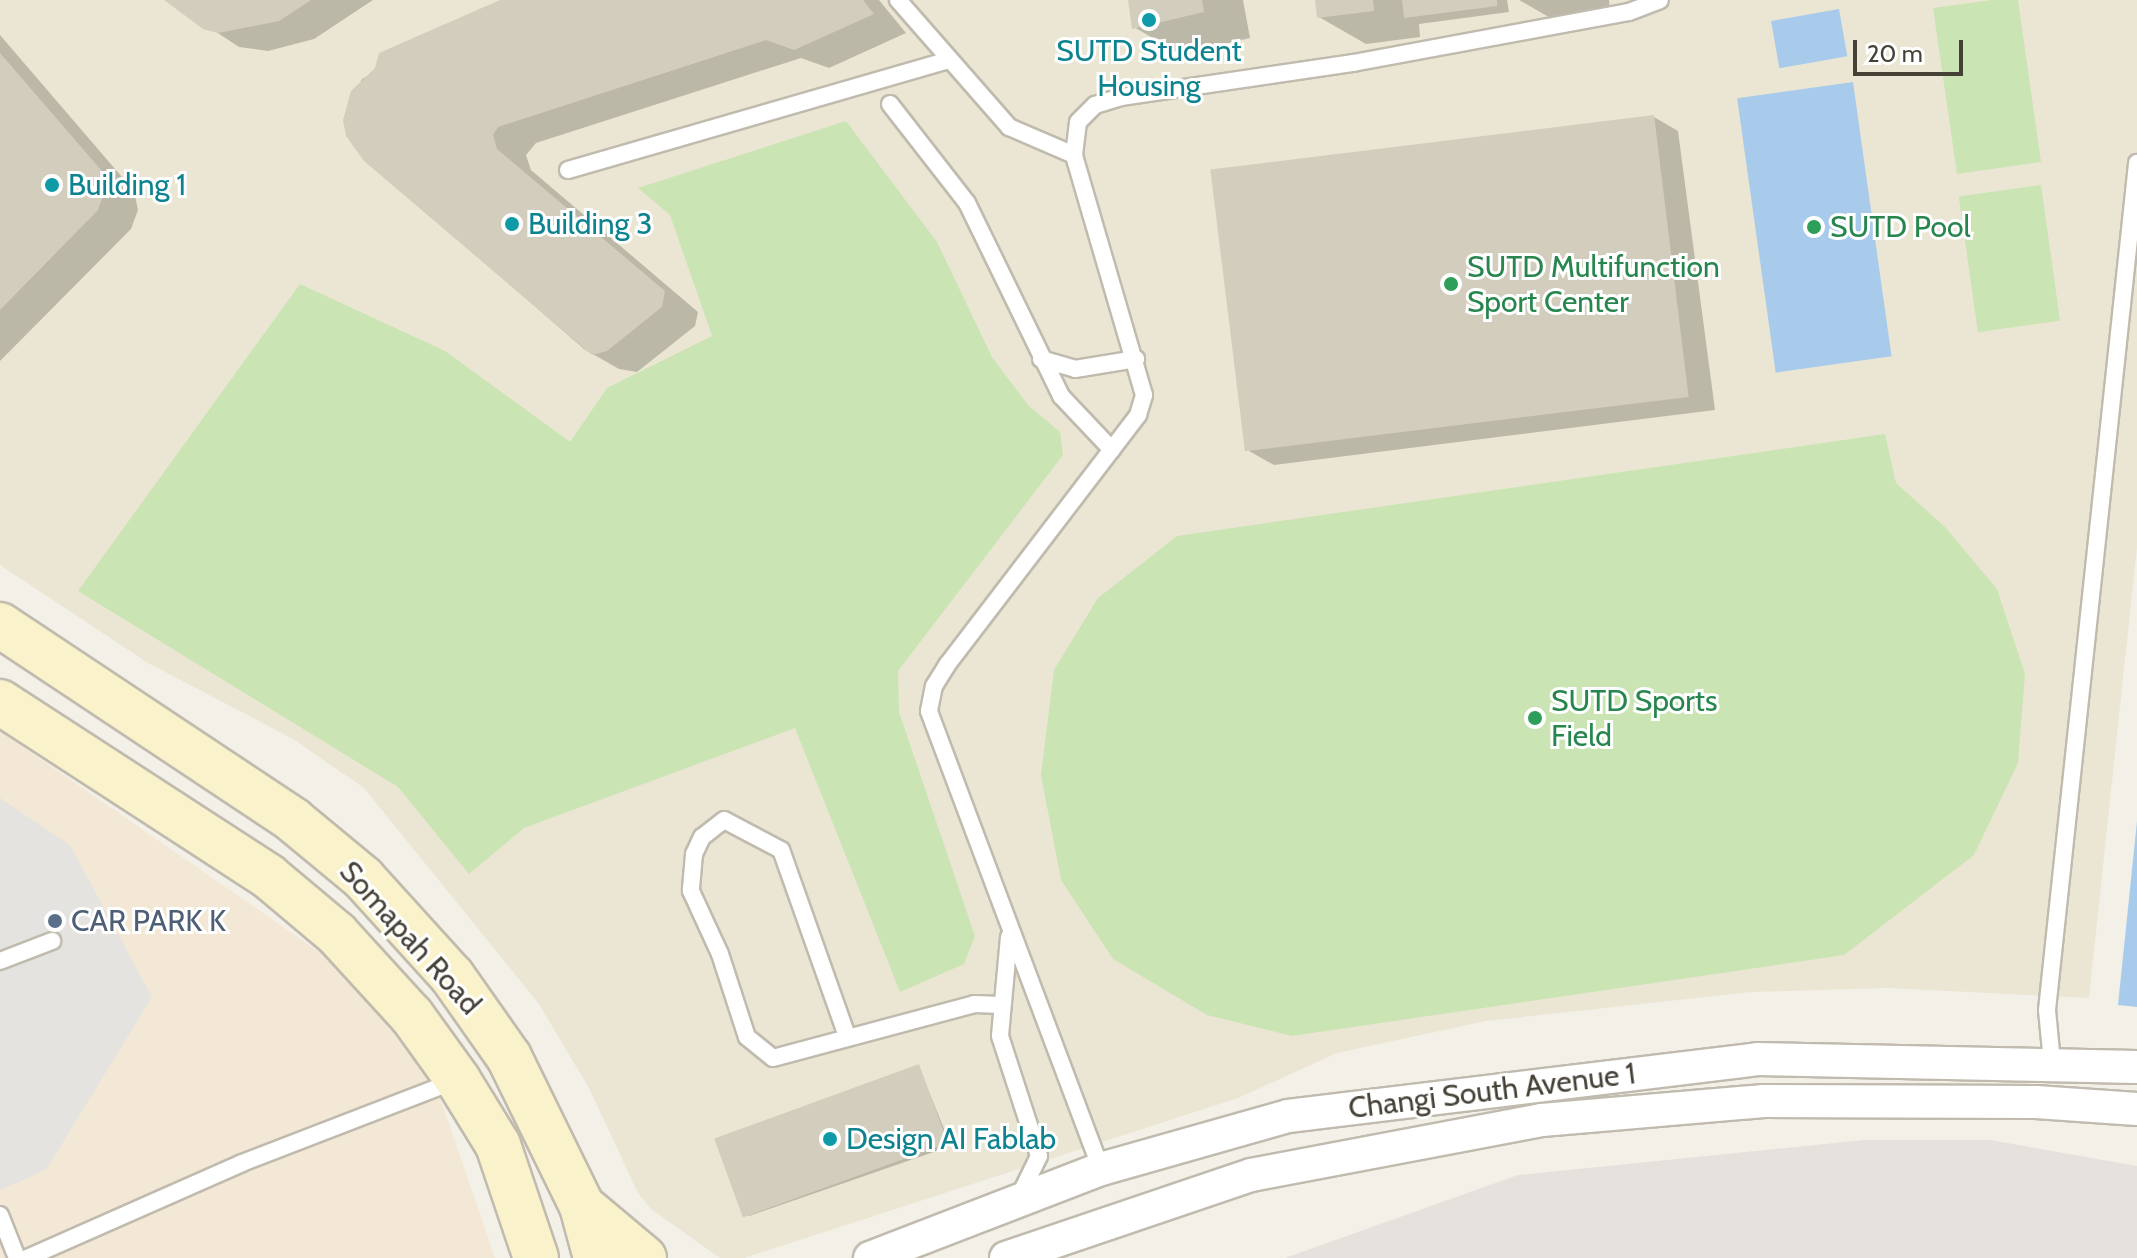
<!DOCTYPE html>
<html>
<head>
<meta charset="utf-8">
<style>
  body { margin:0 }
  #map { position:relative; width:2137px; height:1258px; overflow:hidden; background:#f3f0e8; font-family:Cabin,sans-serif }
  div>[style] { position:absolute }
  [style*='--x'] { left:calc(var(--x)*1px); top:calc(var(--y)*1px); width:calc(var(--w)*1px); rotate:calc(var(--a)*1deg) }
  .commercial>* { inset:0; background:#f3e8d5 }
  .industrial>* { inset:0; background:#e5e2dd }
  .education>* { inset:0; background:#ebe6d3 }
  .green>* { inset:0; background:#cbe4b4; transform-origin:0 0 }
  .parking>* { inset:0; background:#e4e3df }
  .water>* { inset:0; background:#a9cbeb; transform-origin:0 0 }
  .shadow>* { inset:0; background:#0003 }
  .building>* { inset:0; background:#d3cdbe; transform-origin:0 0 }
  .roads { filter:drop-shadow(2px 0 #c0bbae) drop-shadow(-2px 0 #c0bbae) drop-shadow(0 2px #c0bbae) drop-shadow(0 -2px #c0bbae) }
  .service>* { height:16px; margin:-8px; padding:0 8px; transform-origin:8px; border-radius:8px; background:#fff }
  .minor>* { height:32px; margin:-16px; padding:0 16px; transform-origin:16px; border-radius:16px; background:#fff }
  .secondary>* { height:44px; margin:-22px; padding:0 22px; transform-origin:22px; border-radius:22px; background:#faf2ca }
  .dots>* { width:22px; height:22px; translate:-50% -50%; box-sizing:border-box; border:4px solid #fff; border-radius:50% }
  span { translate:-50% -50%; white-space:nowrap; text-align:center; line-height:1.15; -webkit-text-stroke:6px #fff; paint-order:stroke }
  .culture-label { font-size:30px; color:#0d838f }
  .left { translate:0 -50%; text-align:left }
  .leisure-label { font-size:30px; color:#27864d }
  .service-label { font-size:30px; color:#4e5e75 }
  .street-label { font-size:30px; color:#464137 }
  .scale { position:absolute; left:1853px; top:40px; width:110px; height:36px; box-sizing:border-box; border:4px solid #464137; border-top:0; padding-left:10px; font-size:24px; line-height:28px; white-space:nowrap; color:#464137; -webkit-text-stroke:6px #fff; paint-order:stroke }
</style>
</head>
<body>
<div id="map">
  <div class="commercial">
    <div style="clip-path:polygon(0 731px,412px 1016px,495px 1258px,0 1258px)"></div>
  </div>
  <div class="industrial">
    <div style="clip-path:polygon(1864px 1140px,1990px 1140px,2137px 1166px,2137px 1258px,1285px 1258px,1518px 1175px)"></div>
  </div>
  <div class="education">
    <div style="clip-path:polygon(0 0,2137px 0,2137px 547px,2089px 998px,1888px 988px,1752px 992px,1486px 1021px,1337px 1053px,1238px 1098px,744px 1258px,720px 1258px,651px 1209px,638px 1193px,590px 1090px,539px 1004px,364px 788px,293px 739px,148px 663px,0 565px)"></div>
  </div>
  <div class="green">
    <div style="clip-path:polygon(1992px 0,2018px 0,2041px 162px,1957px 174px,1933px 8px)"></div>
    <div style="clip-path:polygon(846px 121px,937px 242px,992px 357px,1028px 405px,1060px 432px,1063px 455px,898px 671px,899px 712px,975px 936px,964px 964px,900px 992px,795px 728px,524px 828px,469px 874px,398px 787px,78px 591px,300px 284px,445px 351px,570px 442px,607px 388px,712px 336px,670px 215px,638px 188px)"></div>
    <div style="left:2041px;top:185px;width:137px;height:83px;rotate:82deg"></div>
    <div style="clip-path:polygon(1885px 434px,1896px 483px,1945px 527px,1997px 589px,2025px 674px,2018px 763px,1974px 855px,1844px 955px,1292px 1036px,1207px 1015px,1113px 959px,1061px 880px,1041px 775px,1054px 670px,1098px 598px,1177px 536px)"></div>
  </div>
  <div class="parking">
    <div style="clip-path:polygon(0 798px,70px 845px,152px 997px,46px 1170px,0 1190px)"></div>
  </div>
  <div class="water">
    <div style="left:1839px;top:9px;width:48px;height:69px;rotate:80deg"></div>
    <div style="left:1853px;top:82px;width:277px;height:117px;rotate:82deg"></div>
    <div style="clip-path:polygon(2137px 821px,2137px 1007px,2118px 1005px)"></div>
  </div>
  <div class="shadow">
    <div style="clip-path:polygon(168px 0,373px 0,314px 39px,268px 51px,239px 47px)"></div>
    <div style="clip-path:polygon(501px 0,879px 0,906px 33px,829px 68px,801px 58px,536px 143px,526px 155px,531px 170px,698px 312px,695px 326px,637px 372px,619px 369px,584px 349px,366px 160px,347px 106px,362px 79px)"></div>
    <div style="clip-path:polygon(1130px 0,1243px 0,1250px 38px,1180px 54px,1134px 27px)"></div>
    <div style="clip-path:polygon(1317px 0,1507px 0,1509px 12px,1419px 24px,1420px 37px,1366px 44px,1319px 17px)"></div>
    <div style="clip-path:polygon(1519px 0,1609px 0,1610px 11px,1554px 20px)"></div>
    <div style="clip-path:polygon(0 35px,134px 191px,138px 210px,131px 229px,0 361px)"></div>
    <div style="clip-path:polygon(1654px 117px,1678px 131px,1715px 410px,1274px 465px,1249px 451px)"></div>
    <div style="clip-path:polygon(919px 1067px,951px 1146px,749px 1216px,743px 1213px)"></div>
  </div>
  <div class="building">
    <div style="clip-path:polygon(164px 0,311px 0,279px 21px,218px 33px,203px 29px)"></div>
    <div style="clip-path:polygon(500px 0,863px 0,874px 14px,794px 50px,766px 40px,498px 127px,493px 135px,497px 149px,665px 291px,662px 307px,607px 351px,592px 355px,364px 161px,346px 136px,343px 120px,351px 91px,375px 68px,379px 53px)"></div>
    <div style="clip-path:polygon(1128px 0,1202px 0,1204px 12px,1132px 29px)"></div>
    <div style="clip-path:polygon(1315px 0,1373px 0,1374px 11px,1317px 18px)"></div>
    <div style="clip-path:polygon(1402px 0,1497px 0,1497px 6px,1404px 18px)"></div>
    <div style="clip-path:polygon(0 53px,101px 170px,105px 190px,98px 210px,0 310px)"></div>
    <div style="left:1654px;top:115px;width:284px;height:447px;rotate:83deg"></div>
    <div style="left:919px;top:1064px;width:84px;height:218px;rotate:70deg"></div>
  </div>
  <div class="roads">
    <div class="service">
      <div style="--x:898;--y:0;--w:169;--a:48.8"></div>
      <div style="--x:1009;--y:127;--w:71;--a:23.3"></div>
      <div style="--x:890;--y:104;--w:125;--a:52.1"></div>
      <div style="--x:967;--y:203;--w:215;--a:64"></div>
      <div style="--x:1061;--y:396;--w:74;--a:46.6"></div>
      <div style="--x:568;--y:170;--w:396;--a:-16.1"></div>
      <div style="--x:1041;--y:359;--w:35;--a:16"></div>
      <div style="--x:1075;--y:369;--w:62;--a:-9.3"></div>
      <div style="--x:1009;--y:937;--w:99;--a:95.2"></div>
      <div style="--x:1000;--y:1036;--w:126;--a:72"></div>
      <div style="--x:1039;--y:1156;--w:46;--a:116"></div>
      <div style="--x:0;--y:961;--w:56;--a:-21"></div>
      <div style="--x:847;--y:1036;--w:197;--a:-109.5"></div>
      <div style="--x:781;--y:850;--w:64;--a:-152.2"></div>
      <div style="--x:724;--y:820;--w:28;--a:142"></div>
      <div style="--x:702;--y:837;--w:19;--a:115"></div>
      <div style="--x:694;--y:854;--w:37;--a:95"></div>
      <div style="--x:691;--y:891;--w:69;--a:65.3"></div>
      <div style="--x:720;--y:954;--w:87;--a:72"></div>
      <div style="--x:747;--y:1037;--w:33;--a:39"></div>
      <div style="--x:773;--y:1058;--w:208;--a:-15"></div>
      <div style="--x:974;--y:1004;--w:28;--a:2"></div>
      <div style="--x:2052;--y:1062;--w:52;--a:-95.5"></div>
      <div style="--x:2047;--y:1010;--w:852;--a:-83.93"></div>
      <div style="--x:1101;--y:1169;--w:489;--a:-110.6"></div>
      <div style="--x:929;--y:711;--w:25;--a:-79"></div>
      <div style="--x:934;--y:686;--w:25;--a:-58"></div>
      <div style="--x:947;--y:665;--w:315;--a:-52.6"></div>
      <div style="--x:1138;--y:415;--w:21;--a:-73"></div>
      <div style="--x:1144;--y:395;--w:250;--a:-106.3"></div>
      <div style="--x:1074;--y:155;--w:33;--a:-83"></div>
      <div style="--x:1078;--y:122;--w:24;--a:-45"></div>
      <div style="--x:1095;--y:105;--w:28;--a:-17"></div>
      <div style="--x:1122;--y:97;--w:233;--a:-8.4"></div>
      <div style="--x:1353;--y:63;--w:281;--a:-10.5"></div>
      <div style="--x:1629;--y:12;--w:33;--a:-21"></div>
      <div style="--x:0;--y:1215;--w:46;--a:68.4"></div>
      <div style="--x:27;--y:1258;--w:235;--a:-23.8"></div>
      <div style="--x:242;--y:1163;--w:227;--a:-21.1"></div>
    </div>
    <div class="minor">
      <div style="--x:870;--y:1258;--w:248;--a:-21.1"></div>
      <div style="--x:1101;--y:1169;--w:194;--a:-15.8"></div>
      <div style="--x:1288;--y:1116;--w:473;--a:-6.9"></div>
      <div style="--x:1758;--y:1059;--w:379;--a:1.2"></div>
      <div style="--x:1006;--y:1258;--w:259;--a:-18.7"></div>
      <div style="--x:1251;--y:1175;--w:296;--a:-10.7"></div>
      <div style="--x:1542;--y:1120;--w:223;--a:-4.9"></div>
      <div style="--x:1764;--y:1101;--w:272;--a:0.2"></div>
      <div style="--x:2036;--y:1102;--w:101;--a:4"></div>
    </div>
    <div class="secondary">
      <div style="--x:0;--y:625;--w:352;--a:33.6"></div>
      <div style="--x:293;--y:820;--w:91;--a:39.6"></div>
      <div style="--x:363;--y:878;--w:132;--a:47.8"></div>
      <div style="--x:452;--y:976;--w:99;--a:54.9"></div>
      <div style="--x:509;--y:1057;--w:166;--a:63.9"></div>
      <div style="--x:582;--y:1206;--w:54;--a:74.9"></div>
      <div style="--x:0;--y:702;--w:320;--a:33"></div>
      <div style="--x:268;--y:876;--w:90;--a:40"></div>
      <div style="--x:337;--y:934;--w:111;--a:47.6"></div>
      <div style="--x:412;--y:1016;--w:79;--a:54.3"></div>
      <div style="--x:458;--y:1080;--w:76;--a:58.4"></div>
      <div style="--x:498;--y:1145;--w:119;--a:71.4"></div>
      <div style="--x:582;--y:1206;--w:81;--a:40"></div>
    </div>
  </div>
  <div class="dots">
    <div style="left:1149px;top:20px;background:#0f9aa8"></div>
    <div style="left:52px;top:185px;background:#0f9aa8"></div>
    <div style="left:512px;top:224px;background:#0f9aa8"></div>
    <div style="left:1814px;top:227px;background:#2e9e5b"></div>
    <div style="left:1451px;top:284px;background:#2e9e5b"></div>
    <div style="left:1535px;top:718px;background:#2e9e5b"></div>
    <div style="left:55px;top:921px;background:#5c6f8a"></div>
    <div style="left:830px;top:1139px;background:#0f9aa8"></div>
  </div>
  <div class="culture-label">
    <span style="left:1149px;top:68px">SUTD Student<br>Housing</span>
    <span class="left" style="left:68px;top:185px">Building 1</span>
    <span class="left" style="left:528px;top:224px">Building 3</span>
    <span class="left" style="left:846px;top:1139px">Design AI Fablab</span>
  </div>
  <div class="leisure-label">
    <span class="left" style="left:1830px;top:227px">SUTD Pool</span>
    <span class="left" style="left:1467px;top:284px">SUTD Multifunction<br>Sport Center</span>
    <span class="left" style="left:1551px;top:718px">SUTD Sports<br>Field</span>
  </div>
  <div class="service-label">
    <span class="left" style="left:71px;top:921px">CAR PARK K</span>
  </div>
  <div class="street-label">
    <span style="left:410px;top:938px;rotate:48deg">Somapah Road</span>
    <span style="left:1492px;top:1091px;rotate:-7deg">Changi South Avenue 1</span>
  </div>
  <div class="scale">20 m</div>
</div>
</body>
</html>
